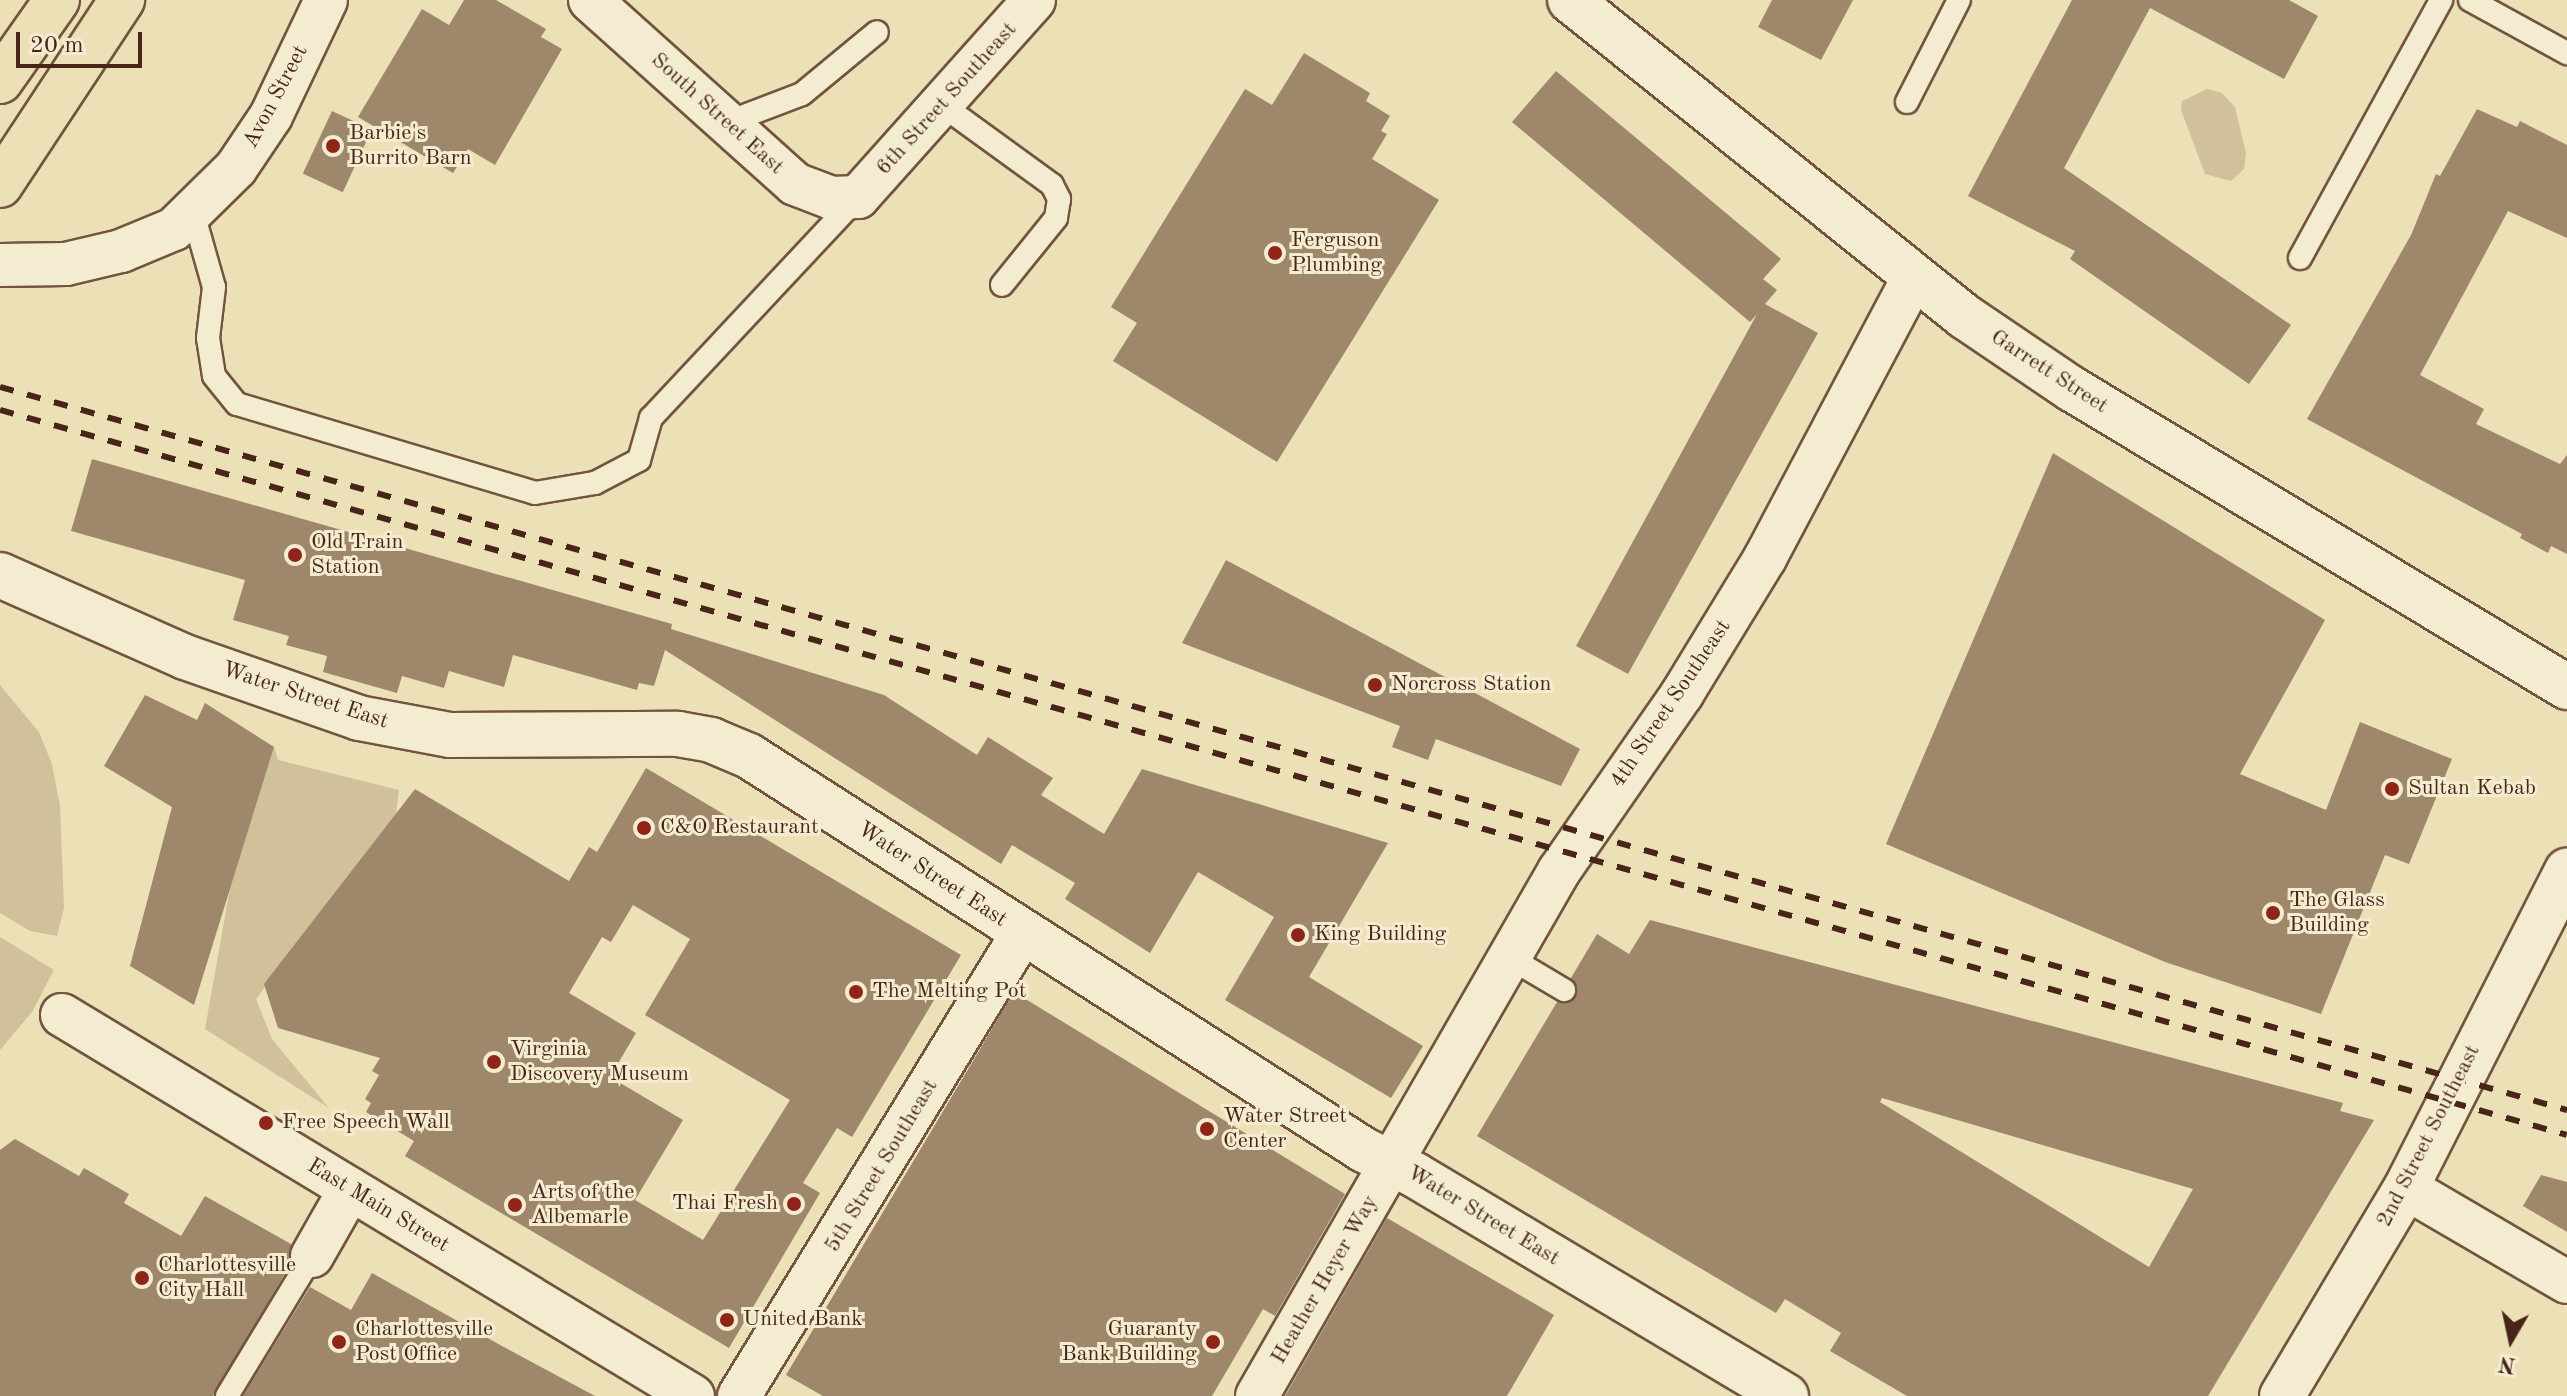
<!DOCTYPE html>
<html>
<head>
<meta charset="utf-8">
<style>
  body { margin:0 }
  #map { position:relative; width:2567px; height:1396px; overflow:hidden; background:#ece1b6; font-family:"Old Standard TT",serif }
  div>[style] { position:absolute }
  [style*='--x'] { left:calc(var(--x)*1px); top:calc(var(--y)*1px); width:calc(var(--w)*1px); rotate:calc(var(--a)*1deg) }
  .green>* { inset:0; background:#d0c19b }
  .building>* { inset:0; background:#9e876b; transform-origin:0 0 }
  .roads { filter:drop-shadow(2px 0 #725440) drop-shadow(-2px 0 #725440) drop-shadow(0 2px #725440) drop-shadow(0 -2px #725440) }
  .lane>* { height:22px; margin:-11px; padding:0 11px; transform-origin:11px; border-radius:11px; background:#f3ecd0 }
  .street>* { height:42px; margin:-21px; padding:0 21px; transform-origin:21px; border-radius:21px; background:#f3ecd0 }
  .secondary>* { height:44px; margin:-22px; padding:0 22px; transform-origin:22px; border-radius:22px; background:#f3ecd0 }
  .primary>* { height:44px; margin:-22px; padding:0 22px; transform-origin:22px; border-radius:22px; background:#ece1b6 }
  .rail>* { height:6px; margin-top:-3px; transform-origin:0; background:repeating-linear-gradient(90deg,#492519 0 14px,transparent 0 28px) }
  .dots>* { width:22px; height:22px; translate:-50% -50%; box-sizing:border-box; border:4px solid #f3ecd0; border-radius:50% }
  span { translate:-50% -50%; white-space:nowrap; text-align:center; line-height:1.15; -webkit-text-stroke:6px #f3ecd0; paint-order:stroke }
  .street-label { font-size:22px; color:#492519 }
  .poi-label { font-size:22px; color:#492519 }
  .left { translate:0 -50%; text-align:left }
  .right { translate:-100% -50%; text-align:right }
  .north { position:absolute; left:2471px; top:1300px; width:80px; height:80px; -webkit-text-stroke:6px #f3ecd0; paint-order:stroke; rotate:189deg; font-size:22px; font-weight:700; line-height:32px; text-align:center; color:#492519 }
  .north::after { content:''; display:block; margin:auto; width:28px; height:36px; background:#492519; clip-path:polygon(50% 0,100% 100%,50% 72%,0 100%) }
  .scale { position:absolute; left:16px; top:32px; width:126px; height:36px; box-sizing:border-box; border:4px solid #492519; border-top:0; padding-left:10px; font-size:24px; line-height:28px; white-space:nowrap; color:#492519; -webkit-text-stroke:6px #f3ecd0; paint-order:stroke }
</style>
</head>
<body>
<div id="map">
  <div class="green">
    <div style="clip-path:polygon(2207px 89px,2222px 93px,2235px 107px,2246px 153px,2244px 169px,2231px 181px,2205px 174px,2181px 110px,2182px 101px)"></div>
    <div style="clip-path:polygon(0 685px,39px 732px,52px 764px,60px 806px,64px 908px,57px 936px,30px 931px,0 913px)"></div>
    <div style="clip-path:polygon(274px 747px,278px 760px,399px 790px,396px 814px,256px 999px,272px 1039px,329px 1108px,205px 1029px,230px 888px)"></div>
    <div style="clip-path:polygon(0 937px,54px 970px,32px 1012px,0 1050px)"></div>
  </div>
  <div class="building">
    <div style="clip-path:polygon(464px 0,496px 0,546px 29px,541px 37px,562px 49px,495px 165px,468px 149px,453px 173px,358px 117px,422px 9px,449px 25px)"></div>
    <div style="clip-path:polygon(1772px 0,1853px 0,1821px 60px,1758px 27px)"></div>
    <div style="clip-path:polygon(2072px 0,2289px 0,2318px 16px,2284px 79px,2150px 8px,2064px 168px,2291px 325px,2249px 384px,2070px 259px,2075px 251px,1968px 196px)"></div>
    <div style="clip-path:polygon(1304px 53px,1370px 93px,1366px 101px,1390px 116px,1381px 131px,1387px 134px,1372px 159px,1439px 200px,1277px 462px,1113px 361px,1137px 323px,1111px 307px,1245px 89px,1272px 105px)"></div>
    <div style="clip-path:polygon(1556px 71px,1781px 259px,1763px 279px,1777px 290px,1765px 304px,1818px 333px,1628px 674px,1576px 646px,1757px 314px,1750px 322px,1512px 122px)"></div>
    <div style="clip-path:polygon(2477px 109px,2517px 127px,2520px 121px,2567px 145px,2567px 238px,2508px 211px,2420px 375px,2484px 409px,2476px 424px,2560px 464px,2567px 455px,2567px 554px,2551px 546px,2548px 553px,2520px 538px,2522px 534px,2307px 419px,2411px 235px,2436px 174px,2440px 176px)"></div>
    <div style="left:332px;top:111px;width:44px;height:69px;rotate:25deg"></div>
    <div style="clip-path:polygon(2053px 453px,2325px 620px,2240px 774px,2326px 810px,2360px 722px,2452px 759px,2409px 864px,2385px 855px,2321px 1014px,2165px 962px,1886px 844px)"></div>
    <div style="clip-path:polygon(92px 459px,672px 624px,671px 629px,884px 695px,977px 755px,988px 737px,1053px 778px,1041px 795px,1104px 834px,1142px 769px,1388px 843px,1309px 977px,1423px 1046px,1391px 1098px,1225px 1000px,1274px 917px,1198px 872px,1150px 953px,1065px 899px,1075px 883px,1012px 845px,1001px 864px,665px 650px,654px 686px,639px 683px,637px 690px,513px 655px,504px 687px,449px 671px,444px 688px,402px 676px,397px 693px,323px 672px,327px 656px,286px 645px,289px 636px,233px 620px,245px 580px,71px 531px)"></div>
    <div style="clip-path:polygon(1226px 560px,1580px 749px,1561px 786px,1436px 739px,1428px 760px,1392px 747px,1400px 726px,1182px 643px)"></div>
    <div style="clip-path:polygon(145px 695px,197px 720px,205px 703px,274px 747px,194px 1005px,130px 966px,172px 807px,104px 766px)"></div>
    <div style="clip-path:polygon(evenodd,646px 768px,961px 955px,852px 1137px,837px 1128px,803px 1183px,820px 1193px,729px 1348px,405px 1156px,414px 1141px,366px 1112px,371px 1103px,365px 1099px,379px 1075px,372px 1071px,380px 1058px,278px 1028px,264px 984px,415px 789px,569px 881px,589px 847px,597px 852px,646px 768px,633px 905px,690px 939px,645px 1015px,790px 1100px,703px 1240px,635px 1200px,683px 1120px,610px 1077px,636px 1033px,569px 993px,602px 937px,611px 942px,633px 905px)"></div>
    <div style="clip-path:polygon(evenodd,1650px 920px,2343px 1103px,2340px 1111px,2374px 1120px,2208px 1396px,1907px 1396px,1830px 1351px,1841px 1333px,1785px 1299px,1776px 1313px,1477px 1136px,1557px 1002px,1570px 1002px,1576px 996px,1571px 978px,1597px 934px,1629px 954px,1650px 920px,1882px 1098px,2193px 1189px,2149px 1267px,1880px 1102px,1882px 1098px)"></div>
    <div style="clip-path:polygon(1014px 992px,1345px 1194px,1275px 1316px,1263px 1309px,1212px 1396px,823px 1396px,786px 1375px)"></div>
    <div style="clip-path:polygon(15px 1139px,79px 1176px,84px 1168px,129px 1194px,124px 1203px,181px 1236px,205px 1196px,291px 1244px,290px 1265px,213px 1396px,0 1396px,0 1150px)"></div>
    <div style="clip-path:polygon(2541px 1175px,2567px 1182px,2567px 1232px,2523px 1206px)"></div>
    <div style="clip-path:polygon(1387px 1218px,1554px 1315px,1507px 1396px,1285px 1396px)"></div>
    <div style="clip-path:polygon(372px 1273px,502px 1346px,595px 1396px,243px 1396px,310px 1287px,351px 1310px)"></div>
  </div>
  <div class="roads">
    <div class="lane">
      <div style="--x:2470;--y:0;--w:111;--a:28.7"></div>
      <div style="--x:1907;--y:102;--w:114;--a:-63"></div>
      <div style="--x:942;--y:105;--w:136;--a:36"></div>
      <div style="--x:1052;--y:185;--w:16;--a:63"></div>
      <div style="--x:1059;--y:199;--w:19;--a:99"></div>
      <div style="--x:1056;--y:218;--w:86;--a:128.9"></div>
      <div style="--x:726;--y:123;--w:81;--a:-20.9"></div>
      <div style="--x:802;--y:94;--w:97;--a:-39.6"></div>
      <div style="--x:193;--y:213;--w:77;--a:74.2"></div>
      <div style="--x:214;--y:287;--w:51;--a:96.7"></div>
      <div style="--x:208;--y:338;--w:38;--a:81"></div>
      <div style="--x:214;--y:376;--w:36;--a:51"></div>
      <div style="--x:237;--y:404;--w:311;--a:16.6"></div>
      <div style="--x:535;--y:493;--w:61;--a:-9.5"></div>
      <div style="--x:595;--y:483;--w:50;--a:-27.6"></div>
      <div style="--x:639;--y:460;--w:44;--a:-74.1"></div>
      <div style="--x:651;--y:418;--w:303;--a:-46.9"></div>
      <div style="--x:2300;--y:258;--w:294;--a:-61.3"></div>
      <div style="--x:1510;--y:958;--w:63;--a:30.7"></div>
      <div style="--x:227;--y:1396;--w:164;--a:-58.7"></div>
    </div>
    <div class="street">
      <div style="--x:590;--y:0;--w:275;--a:41.9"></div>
      <div style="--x:795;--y:184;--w:39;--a:21"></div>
      <div style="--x:831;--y:198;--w:27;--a:-2"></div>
      <div style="--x:858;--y:197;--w:264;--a:-48.2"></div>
      <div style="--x:0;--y:265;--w:66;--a:-0.9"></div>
      <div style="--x:66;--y:264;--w:57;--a:-13.3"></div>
      <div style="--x:121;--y:251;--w:57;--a:-22.5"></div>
      <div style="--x:174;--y:229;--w:87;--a:-44.5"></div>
      <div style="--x:236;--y:168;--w:63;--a:-56.1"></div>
      <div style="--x:271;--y:116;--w:128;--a:-64.6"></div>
      <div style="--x:62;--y:1015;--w:737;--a:31.12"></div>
      <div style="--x:2406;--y:1188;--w:186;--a:30.3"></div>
      <div style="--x:312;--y:1256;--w:77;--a:-60.4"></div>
      <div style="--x:739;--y:1396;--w:542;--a:-58.51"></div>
      <div style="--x:1257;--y:1396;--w:606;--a:-60.09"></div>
      <div style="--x:1559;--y:871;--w:216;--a:-55.2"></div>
      <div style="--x:1682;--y:694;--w:159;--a:-58.6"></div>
      <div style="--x:1765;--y:558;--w:316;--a:-62.1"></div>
    </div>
    <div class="secondary">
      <div style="--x:1570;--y:0;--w:505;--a:38.73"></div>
      <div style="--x:1964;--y:316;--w:130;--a:34.1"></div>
      <div style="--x:2072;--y:389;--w:578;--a:31.05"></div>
      <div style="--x:0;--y:575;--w:202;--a:23.9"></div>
      <div style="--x:185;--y:657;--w:184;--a:19.3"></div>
      <div style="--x:359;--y:718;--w:93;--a:10.6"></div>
      <div style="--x:450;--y:735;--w:228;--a:-0.3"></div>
      <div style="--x:678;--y:734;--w:34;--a:10"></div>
      <div style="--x:711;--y:740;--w:41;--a:22.8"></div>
      <div style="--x:749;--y:756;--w:730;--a:32.65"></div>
      <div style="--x:1364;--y:1150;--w:57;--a:26.1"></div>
      <div style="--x:1415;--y:1175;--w:432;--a:30.8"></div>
      <div style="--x:2282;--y:1396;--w:242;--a:-59.2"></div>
      <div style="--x:2406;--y:1188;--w:356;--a:-63.1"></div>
    </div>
    <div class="primary">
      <div style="--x:0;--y:81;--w:99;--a:-54.9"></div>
      <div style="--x:0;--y:185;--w:222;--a:-56.6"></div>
    </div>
  </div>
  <div class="rail">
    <div style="--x:0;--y:387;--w:2667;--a:15.73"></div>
    <div style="--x:0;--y:410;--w:2667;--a:15.77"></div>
  </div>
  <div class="dots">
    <div style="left:333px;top:146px;background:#8f2418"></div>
    <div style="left:1275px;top:253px;background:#8f2418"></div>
    <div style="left:295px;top:555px;background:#8f2418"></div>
    <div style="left:1375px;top:685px;background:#8f2418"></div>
    <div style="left:2392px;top:789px;background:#8f2418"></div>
    <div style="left:644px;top:828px;background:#8f2418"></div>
    <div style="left:2273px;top:913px;background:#8f2418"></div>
    <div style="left:1298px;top:935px;background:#8f2418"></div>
    <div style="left:856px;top:992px;background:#8f2418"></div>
    <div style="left:494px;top:1062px;background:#8f2418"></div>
    <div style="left:266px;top:1123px;background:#8f2418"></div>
    <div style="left:1207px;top:1129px;background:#8f2418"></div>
    <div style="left:794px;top:1204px;background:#8f2418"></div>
    <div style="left:515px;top:1205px;background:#8f2418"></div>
    <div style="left:142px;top:1278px;background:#8f2418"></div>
    <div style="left:727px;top:1320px;background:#8f2418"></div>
    <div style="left:339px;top:1342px;background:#8f2418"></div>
    <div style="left:1213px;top:1342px;background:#8f2418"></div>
  </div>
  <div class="street-label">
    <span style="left:276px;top:97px;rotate:-62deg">Avon Street</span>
    <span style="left:947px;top:99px;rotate:-48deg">6th Street Southeast</span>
    <span style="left:717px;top:114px;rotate:42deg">South Street East</span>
    <span style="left:2049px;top:372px;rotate:33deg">Garrett Street</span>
    <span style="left:305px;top:696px;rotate:18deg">Water Street East</span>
    <span style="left:1671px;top:704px;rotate:-56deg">4th Street Southeast</span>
    <span style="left:932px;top:875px;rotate:33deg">Water Street East</span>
    <span style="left:2429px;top:1136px;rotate:-63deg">2nd Street Southeast</span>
    <span style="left:882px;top:1166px;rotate:-59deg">5th Street Southeast</span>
    <span style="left:378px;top:1206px;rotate:31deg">East Main Street</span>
    <span style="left:1483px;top:1216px;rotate:31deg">Water Street East</span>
    <span style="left:1325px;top:1280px;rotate:-60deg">Heather Heyer Way</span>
  </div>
  <div class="poi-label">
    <span class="left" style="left:349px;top:146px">Barbie's<br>Burrito Barn</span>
    <span class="left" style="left:1291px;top:253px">Ferguson<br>Plumbing</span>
    <span class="left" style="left:311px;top:555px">Old Train<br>Station</span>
    <span class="left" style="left:1391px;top:685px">Norcross Station</span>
    <span class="left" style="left:2408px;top:789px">Sultan Kebab</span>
    <span class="left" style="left:660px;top:828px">C&amp;O Restaurant</span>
    <span class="left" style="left:2289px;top:913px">The Glass<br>Building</span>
    <span class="left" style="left:1314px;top:935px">King Building</span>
    <span class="left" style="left:872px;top:992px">The Melting Pot</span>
    <span class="left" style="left:510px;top:1062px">Virginia<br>Discovery Museum</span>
    <span class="left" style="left:1223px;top:1129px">Water Street<br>Center</span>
    <span class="left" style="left:282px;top:1123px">Free Speech Wall</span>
    <span class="left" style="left:531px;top:1205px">Arts of the<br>Albemarle</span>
    <span class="right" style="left:778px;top:1204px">Thai Fresh</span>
    <span class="left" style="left:158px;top:1278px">Charlottesville<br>City Hall</span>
    <span class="left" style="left:743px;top:1320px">United Bank</span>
    <span class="left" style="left:355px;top:1342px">Charlottesville<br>Post Office</span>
    <span class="right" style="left:1197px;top:1342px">Guaranty<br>Bank Building</span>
  </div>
  <div class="north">N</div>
  <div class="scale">20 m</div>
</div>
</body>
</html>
